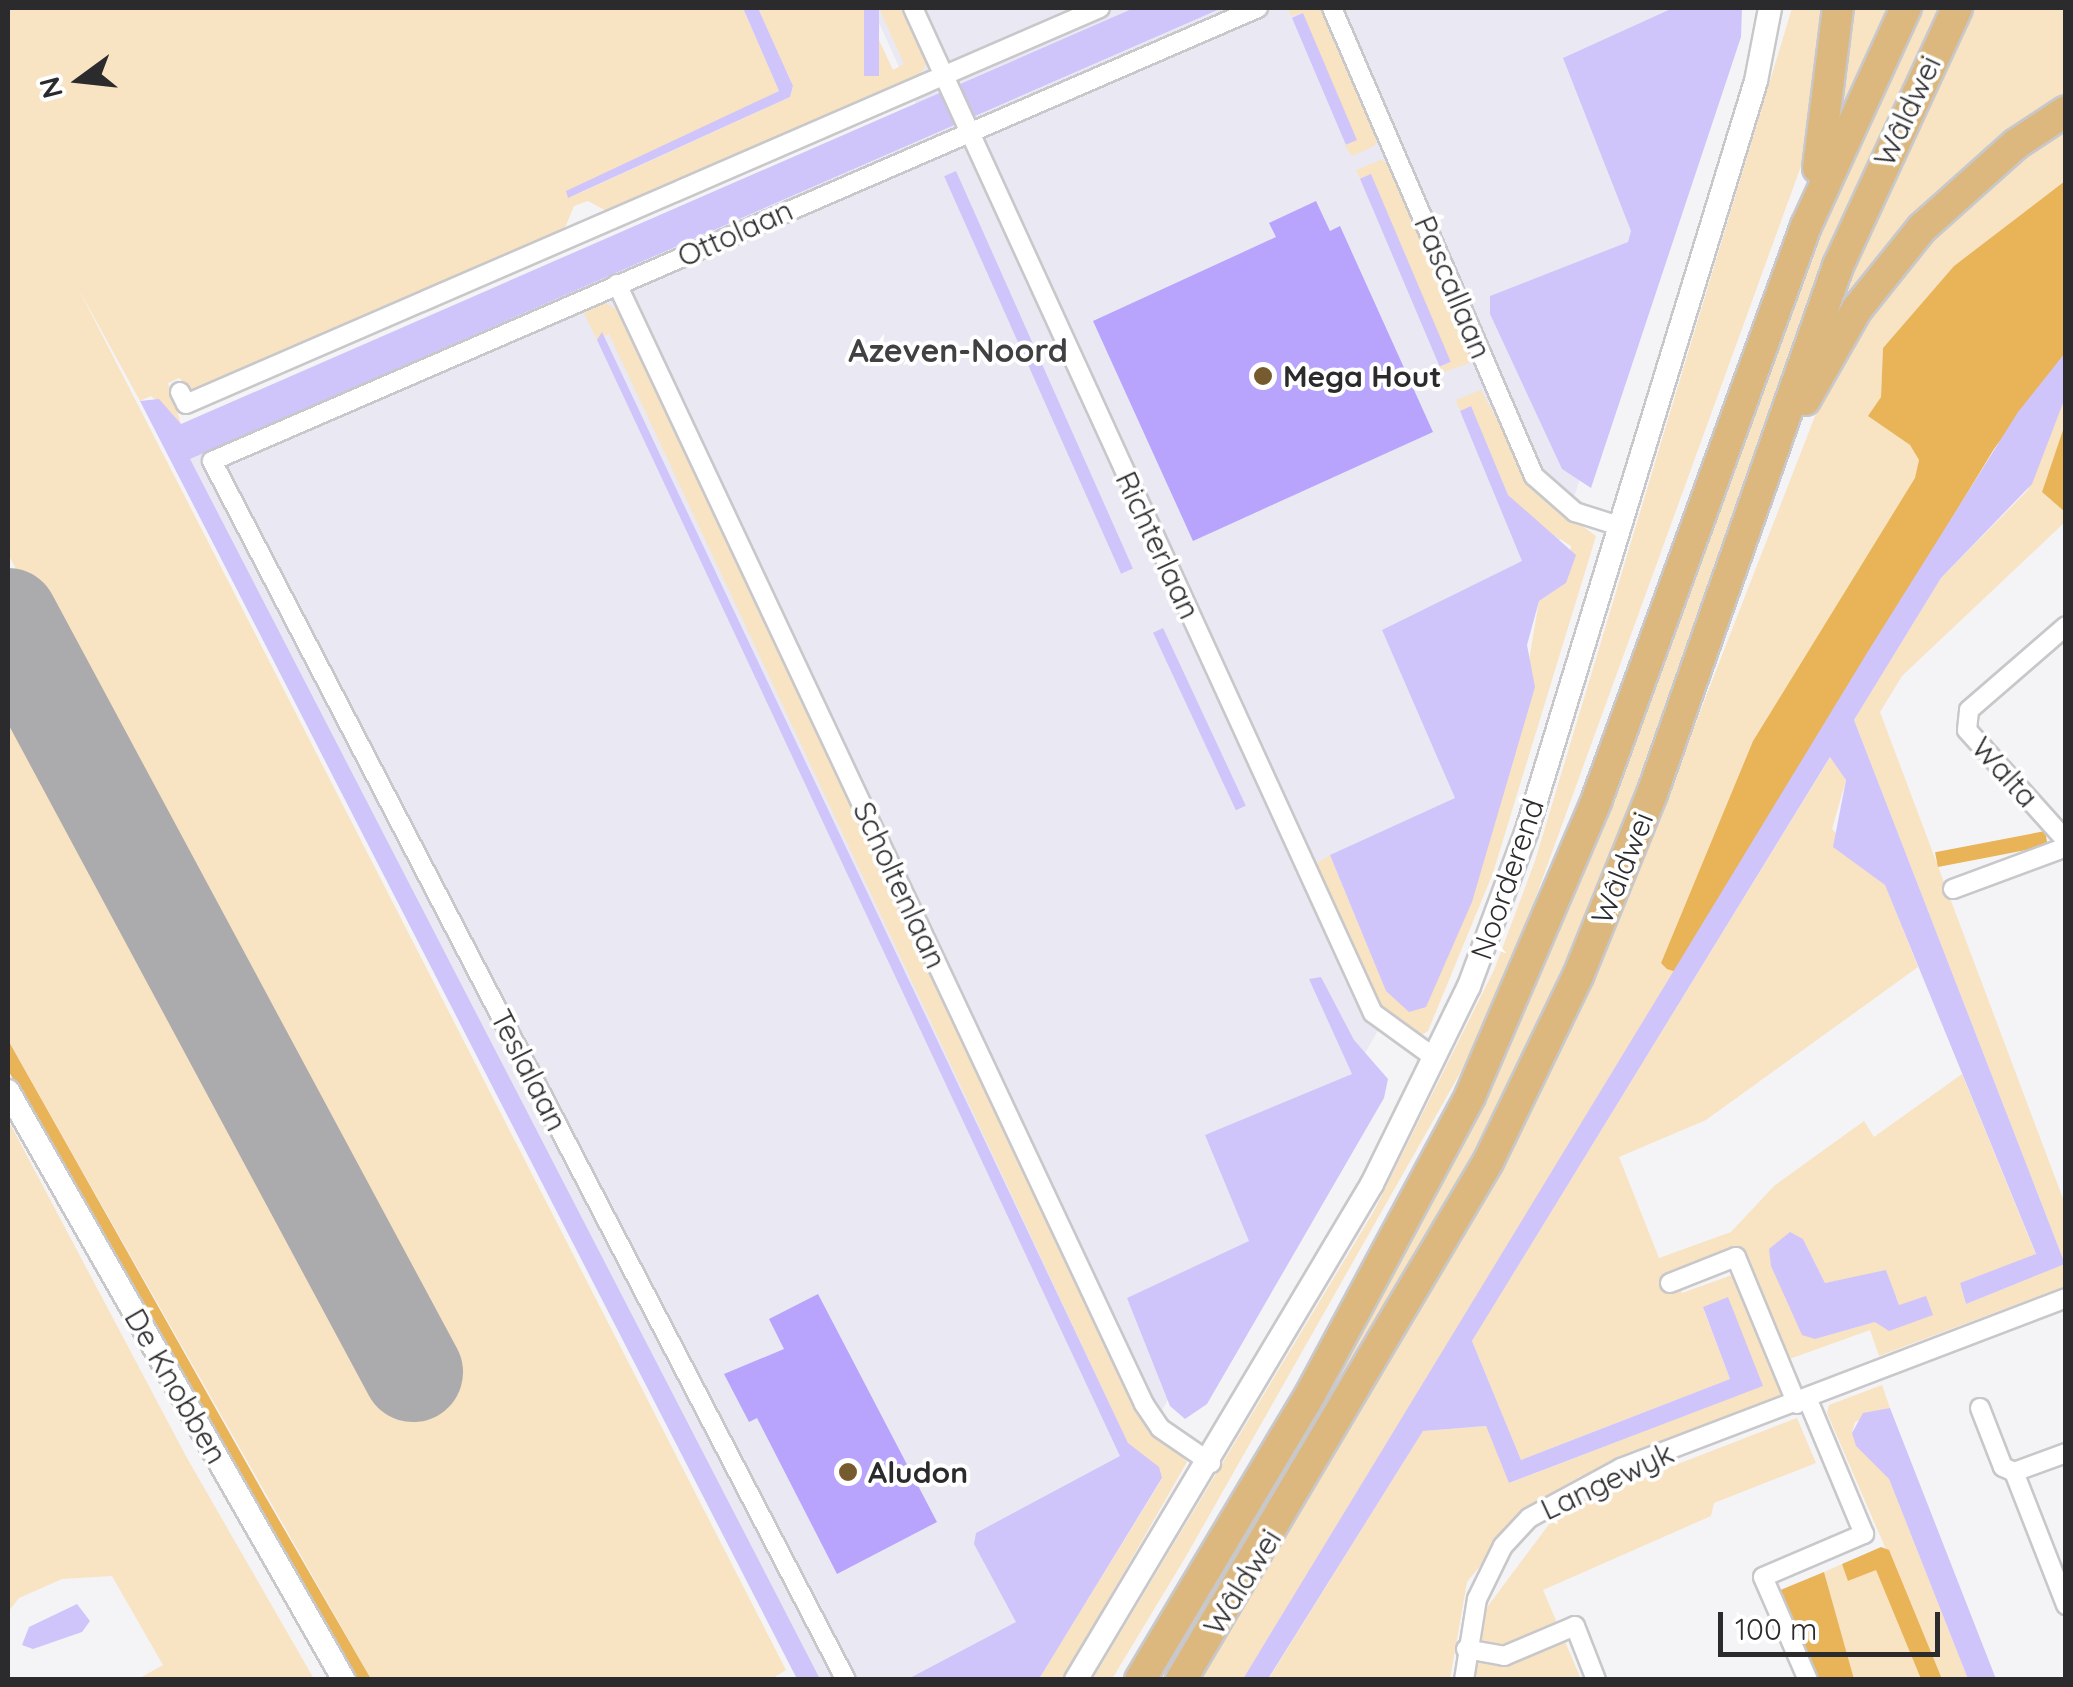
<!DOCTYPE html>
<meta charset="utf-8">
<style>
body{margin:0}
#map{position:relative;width:2073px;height:1687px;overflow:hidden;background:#f4f4f7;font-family:Quicksand,sans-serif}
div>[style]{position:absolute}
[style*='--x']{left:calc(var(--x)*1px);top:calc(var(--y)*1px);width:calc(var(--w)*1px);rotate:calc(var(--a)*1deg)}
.built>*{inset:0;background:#eae9f3}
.green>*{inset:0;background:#f8e3c2}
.forest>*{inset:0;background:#e9b458;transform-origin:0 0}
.water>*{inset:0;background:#cfc5fb;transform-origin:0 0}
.runway>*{height:100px;margin:-50px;padding:0 50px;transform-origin:50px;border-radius:50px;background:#ababae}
.building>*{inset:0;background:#b8a4fc}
.roads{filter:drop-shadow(2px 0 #c8c8cb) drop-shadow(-2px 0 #c8c8cb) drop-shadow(0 2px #c8c8cb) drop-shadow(0 -2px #c8c8cb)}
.minor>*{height:18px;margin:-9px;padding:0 9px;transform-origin:9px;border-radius:9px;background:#fff}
.tertiary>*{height:22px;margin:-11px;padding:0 11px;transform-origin:11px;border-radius:11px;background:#fff}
.trunk>*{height:30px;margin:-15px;padding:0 15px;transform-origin:15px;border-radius:15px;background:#dcb87e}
.dots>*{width:28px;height:28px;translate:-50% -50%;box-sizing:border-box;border:5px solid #fff;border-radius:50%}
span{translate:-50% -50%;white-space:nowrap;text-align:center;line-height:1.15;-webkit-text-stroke:8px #fff;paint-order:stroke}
.street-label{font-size:30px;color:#2b2a2c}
.poi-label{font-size:30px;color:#2b2a2c;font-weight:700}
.left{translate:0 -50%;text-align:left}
.neighbourhood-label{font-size:32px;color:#414043;font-weight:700}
.frame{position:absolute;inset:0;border:10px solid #2b2a2c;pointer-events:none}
.north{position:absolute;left:30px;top:30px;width:100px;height:100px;-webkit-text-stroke:8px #fff;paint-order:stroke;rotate:255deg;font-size:28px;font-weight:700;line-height:40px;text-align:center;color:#2b2a2c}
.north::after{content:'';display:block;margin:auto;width:35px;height:45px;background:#2b2a2c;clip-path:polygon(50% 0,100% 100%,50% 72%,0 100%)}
.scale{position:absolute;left:1718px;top:1612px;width:222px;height:45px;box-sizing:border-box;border:5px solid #2b2a2c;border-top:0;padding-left:12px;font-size:30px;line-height:35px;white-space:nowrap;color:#2b2a2c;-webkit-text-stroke:8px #fff;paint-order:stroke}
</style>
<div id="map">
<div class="built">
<i style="clip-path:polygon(872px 8px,1716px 8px,1713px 85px,1418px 960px,1009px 1679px,810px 1679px,174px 442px,922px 117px)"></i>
</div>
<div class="green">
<i style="clip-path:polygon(8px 8px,743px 8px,779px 91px,569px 198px,790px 97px,793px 86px,758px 8px,864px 8px,893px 70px,904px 64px,879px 8px,906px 8px,928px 61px,918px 79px,610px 213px,588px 201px,574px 206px,562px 235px,194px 392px,179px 378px,168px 383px,181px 424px,151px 396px,140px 401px,77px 286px,786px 1670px,770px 1680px,371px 1679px,8px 1040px,8px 689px,385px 1388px,440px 1358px,8px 554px)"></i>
<i style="clip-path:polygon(1288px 8px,1325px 8px,1379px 139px,1374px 146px,1352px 156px,1345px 146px,1356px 140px,1303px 13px,1291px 16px)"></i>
<i style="clip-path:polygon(1792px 8px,1826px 8px,1809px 144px,1530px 913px,1467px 1061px,1185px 1558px,1112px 1679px,1092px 1680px,1374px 1211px,1494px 970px,1535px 861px)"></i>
<i style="clip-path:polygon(1841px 8px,1888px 8px,1829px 134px)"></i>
<i style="clip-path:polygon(1919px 8px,1947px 8px,1554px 996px,1415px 1270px,1170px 1679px,1150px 1680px,1426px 1198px,1774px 334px)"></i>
<i style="clip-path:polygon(1974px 8px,2065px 8px,2065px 107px,1997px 155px,1816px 364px,1853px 265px)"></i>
<i style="clip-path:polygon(2065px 127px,2065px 181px,1954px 266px,1883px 348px,1881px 397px,1869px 416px,1910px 445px,1919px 460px,1916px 478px,1753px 741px,1661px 963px,1676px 972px,1243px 1679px,1191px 1680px,1549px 1069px,1686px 748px,1831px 375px,1911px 258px,2005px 170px)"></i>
<i style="clip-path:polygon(1381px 160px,1393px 165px,1472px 350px,1469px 363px,1442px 373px,1439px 367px,1450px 362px,1371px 174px,1360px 179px,1356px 170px)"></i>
<i style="clip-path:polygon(602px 301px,621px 312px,1138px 1409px,1187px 1462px,1063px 1679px,1039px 1679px,1162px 1479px,1128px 1443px,609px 334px,597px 340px,582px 309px)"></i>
<i style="clip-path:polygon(1481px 390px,1536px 492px,1596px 536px,1493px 873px,1428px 1031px,1415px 1039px,1382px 1013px,1312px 866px,1330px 855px,1386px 991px,1410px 1012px,1529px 661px,1539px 601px,1566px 583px,1571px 546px,1527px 518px,1508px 495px,1471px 407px,1460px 411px,1456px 400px)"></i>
<i style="clip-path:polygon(evenodd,2065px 398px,2065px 424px,2042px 492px,2065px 512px,2065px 522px,1902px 676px,1880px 712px,2065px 1204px,2065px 1286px,1879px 1356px,1870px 1330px,1784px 1361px,1739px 1251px,1675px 1275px,1682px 1293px,1735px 1274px,1783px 1396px,1579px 1477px,1528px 1507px,1467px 1582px,1450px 1679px,1268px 1680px,1423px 1431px,1486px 1426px,1510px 1483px,1762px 1386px,1703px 1308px,1730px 1379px,1521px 1460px,1472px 1341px,1831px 756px,1846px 780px,1832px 829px,1885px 884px,1918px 967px,1706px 1120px,1619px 1157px,1659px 1258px,1731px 1232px,1774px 1186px,1864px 1121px,1874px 1137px,1962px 1074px,2036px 1255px,1960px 1283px,1966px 1304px,2065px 1264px,1854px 720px,1941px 578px,2028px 490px,2065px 398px,1803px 1239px,1825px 1283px,1886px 1271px,1899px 1305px,1875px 1322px,1815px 1339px,1803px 1239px)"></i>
<i style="clip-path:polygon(8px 1120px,187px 1458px,314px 1679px,138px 1679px,163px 1665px,112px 1576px,62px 1579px,19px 1598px,8px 1612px)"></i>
<i style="clip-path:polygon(1882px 1385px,1890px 1408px,1855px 1422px,1852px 1433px,1889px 1479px,1968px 1679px,1942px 1679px,1827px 1413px,1829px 1405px)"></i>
<i style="clip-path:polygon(1797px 1418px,1816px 1463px,1714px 1503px,1711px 1516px,1543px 1590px,1581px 1679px,1475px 1680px,1485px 1610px,1550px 1523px,1595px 1496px)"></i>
<i style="clip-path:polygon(1842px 1564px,1849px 1581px,1876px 1569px,1921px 1679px,1854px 1679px,1824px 1572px)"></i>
</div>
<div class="forest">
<i style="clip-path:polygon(2065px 181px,2065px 353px,1994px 449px,1676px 972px,1667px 969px,1661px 963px,1753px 741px,1915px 478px,1919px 460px,1910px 445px,1868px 416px,1881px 397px,1883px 348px,1954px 266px)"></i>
<i style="clip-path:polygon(2065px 424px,2065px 512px,2042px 492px)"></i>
<i style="left:2045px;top:831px;width:15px;height:112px;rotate:79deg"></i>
<i style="clip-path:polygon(8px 1040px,265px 1496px,371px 1679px,350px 1679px,8px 1070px)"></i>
<i style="clip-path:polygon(1881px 1547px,1889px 1550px,1942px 1679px,1921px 1679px,1876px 1570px,1848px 1581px,1842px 1564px)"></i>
<i style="clip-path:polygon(1824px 1572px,1854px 1679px,1813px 1679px,1778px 1591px)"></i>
</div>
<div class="water">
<i style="clip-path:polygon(743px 8px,758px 8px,793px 86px,790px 97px,568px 198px,566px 191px,779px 91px)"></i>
<i style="left:864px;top:8px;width:15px;height:68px"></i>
<i style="clip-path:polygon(1134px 8px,1222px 8px,190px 459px,820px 1679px,797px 1679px,140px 401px,159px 399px,181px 424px)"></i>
<i style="clip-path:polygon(1673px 8px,1742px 8px,1741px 37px,1591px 488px,1562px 469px,1490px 314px,1490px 296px,1628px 242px,1631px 231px,1563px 58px)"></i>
<i style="left:1303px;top:13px;width:138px;height:12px;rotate:67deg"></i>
<i style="left:956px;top:171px;width:435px;height:13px;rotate:66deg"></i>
<i style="left:1371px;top:174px;width:204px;height:12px;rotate:67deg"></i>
<i style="clip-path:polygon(602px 332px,1128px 1443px,1159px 1467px,1162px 1478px,1039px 1679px,908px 1679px,1016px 1622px,974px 1544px,976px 1533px,1120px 1456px,597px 340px)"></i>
<i style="clip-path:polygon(2065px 353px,2065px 398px,2032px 484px,1941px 578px,1854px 720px,2065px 1264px,1966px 1304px,1960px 1283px,2036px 1254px,1885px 885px,1833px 847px,1846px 780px,1830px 757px,1472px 1341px,1521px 1460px,1730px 1379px,1703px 1307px,1728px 1297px,1763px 1386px,1509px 1483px,1486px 1426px,1423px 1431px,1268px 1679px,1243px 1679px,1867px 653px,2018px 412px)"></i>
<i style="clip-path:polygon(1471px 406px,1508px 495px,1576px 555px,1566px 583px,1539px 601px,1527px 645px,1535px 687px,1472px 902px,1426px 1007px,1409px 1012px,1386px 991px,1330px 855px,1455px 798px,1382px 630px,1522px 561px,1460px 411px)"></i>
<i style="left:1163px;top:628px;width:196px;height:11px;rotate:65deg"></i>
<i style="clip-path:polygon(1321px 977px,1354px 1040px,1388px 1079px,1384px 1098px,1207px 1404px,1185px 1419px,1170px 1406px,1127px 1298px,1249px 1241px,1205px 1135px,1352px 1074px,1309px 979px)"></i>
<i style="clip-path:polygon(1790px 1232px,1803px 1239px,1825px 1283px,1886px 1270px,1899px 1305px,1926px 1296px,1933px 1315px,1889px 1331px,1875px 1322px,1815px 1339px,1802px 1335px,1771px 1266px,1769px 1249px)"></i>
<i style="clip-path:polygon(1890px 1408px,1996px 1679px,1968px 1679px,1889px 1479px,1856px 1446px,1852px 1433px,1863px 1413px)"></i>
<i style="clip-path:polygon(77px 1604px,90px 1621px,82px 1632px,33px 1649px,22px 1645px,29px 1627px)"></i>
</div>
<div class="runway">
<i style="--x:8;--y:618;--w:856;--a:61.76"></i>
</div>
<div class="building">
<i style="clip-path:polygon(1316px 201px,1330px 231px,1340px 226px,1433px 432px,1193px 541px,1093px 321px,1276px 237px,1269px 223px)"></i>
<i style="clip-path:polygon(818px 1294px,937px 1522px,837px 1574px,757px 1418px,749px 1422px,724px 1374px,784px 1349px,769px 1319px)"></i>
</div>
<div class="roads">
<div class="minor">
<i style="--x:913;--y:8;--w:1105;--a:65.41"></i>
<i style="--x:1373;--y:1013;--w:77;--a:36"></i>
<i style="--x:1332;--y:8;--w:510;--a:66.65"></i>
<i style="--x:1534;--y:476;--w:55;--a:41.3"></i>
<i style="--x:1575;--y:512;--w:43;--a:17.6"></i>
<i style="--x:617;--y:284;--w:1238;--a:64.8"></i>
<i style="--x:1144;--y:1404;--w:29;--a:56"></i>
<i style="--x:1160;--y:1428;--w:62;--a:34.5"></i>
<i style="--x:180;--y:392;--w:13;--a:63"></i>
<i style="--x:186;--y:404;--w:996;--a:-23.43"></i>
<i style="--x:2062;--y:836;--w:142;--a:-131.9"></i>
<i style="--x:1967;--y:730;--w:20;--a:-84"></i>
<i style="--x:1969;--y:710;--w:128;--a:-40.9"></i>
<i style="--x:1953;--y:889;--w:118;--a:-20.3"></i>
<i style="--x:1670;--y:1283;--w:71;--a:-21.5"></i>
<i style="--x:1736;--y:1257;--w:159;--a:67.5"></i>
<i style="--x:1980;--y:1408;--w:63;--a:68.7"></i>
<i style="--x:2003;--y:1467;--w:12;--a:24"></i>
<i style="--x:2066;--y:1453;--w:55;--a:159.9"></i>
<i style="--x:2014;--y:1472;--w:143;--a:68.6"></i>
<i style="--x:1466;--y:1649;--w:39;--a:10"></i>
<i style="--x:1504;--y:1656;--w:77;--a:-22.9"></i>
<i style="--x:1575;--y:1626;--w:58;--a:68.7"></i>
<i style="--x:846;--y:1680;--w:1374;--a:-117.48"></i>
<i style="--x:212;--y:461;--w:1140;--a:-23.42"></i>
<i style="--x:1464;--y:1680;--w:82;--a:-80.9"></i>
<i style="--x:1477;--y:1599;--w:59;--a:-63.9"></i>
<i style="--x:1503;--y:1546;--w:38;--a:-47"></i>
<i style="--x:1529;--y:1518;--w:105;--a:-28.5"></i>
<i style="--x:1621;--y:1468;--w:476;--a:-20.9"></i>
<i style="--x:1808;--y:1680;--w:112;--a:-113.6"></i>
<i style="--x:1763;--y:1577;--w:110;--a:-23.1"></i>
<i style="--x:1864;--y:1534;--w:145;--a:-112.7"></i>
</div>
<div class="tertiary">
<i style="--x:8;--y:1091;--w:678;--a:60.3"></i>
<i style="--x:1076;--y:1680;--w:578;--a:-59.17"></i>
<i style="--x:1372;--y:1184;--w:220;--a:-63.9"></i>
<i style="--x:1469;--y:986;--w:166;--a:-69.6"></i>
<i style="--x:1527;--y:830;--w:783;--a:-73"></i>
<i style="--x:1756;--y:81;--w:74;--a:-79.1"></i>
</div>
<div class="trunk">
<i style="--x:1818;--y:168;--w:161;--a:-82.9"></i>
<i style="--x:1805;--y:400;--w:105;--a:-60.3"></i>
<i style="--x:1857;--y:309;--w:104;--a:-51.3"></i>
<i style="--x:1922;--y:228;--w:126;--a:-41.8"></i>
<i style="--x:2016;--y:144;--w:60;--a:-33.4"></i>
<i style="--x:1140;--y:1680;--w:334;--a:-59.2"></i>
<i style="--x:1311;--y:1393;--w:337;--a:-61.8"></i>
<i style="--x:1470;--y:1096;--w:323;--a:-66.8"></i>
<i style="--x:1597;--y:799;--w:610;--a:-69.96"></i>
<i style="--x:1806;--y:226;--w:240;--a:-65.4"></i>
<i style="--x:1181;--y:1680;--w:602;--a:-59.35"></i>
<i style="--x:1488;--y:1162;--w:207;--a:-64.2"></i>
<i style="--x:1578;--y:976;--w:196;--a:-67.9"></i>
<i style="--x:1652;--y:794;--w:560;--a:-70.59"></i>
<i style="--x:1838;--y:266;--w:284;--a:-65.2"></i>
</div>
</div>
<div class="dots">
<i style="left:1263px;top:376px;background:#765b2e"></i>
<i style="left:848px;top:1472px;background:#765b2e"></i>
</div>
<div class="street-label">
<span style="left:1907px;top:111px;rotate:-65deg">Wâldwei</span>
<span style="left:735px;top:233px;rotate:-24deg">Ottolaan</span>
<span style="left:1453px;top:287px;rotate:67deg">Pascallaan</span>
<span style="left:1158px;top:545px;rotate:65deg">Richterlaan</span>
<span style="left:2005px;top:772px;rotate:48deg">Walta</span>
<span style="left:1622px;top:868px;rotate:-68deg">Wâldwei</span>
<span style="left:1507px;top:879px;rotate:-71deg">Noorderend</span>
<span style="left:900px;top:885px;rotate:65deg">Scholtenlaan</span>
<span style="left:529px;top:1070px;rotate:63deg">Teslalaan</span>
<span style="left:176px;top:1386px;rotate:60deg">De Knobben</span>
<span style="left:1607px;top:1481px;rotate:-25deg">Langewyk</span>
<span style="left:1242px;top:1582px;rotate:-58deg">Wâldwei</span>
</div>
<div class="poi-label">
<span class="left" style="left:1283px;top:376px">Mega Hout</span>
<span class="left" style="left:868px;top:1472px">Aludon</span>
</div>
<div class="neighbourhood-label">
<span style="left:958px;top:350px">Azeven-Noord</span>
</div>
<div class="frame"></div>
<div class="north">N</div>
<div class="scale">100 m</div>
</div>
